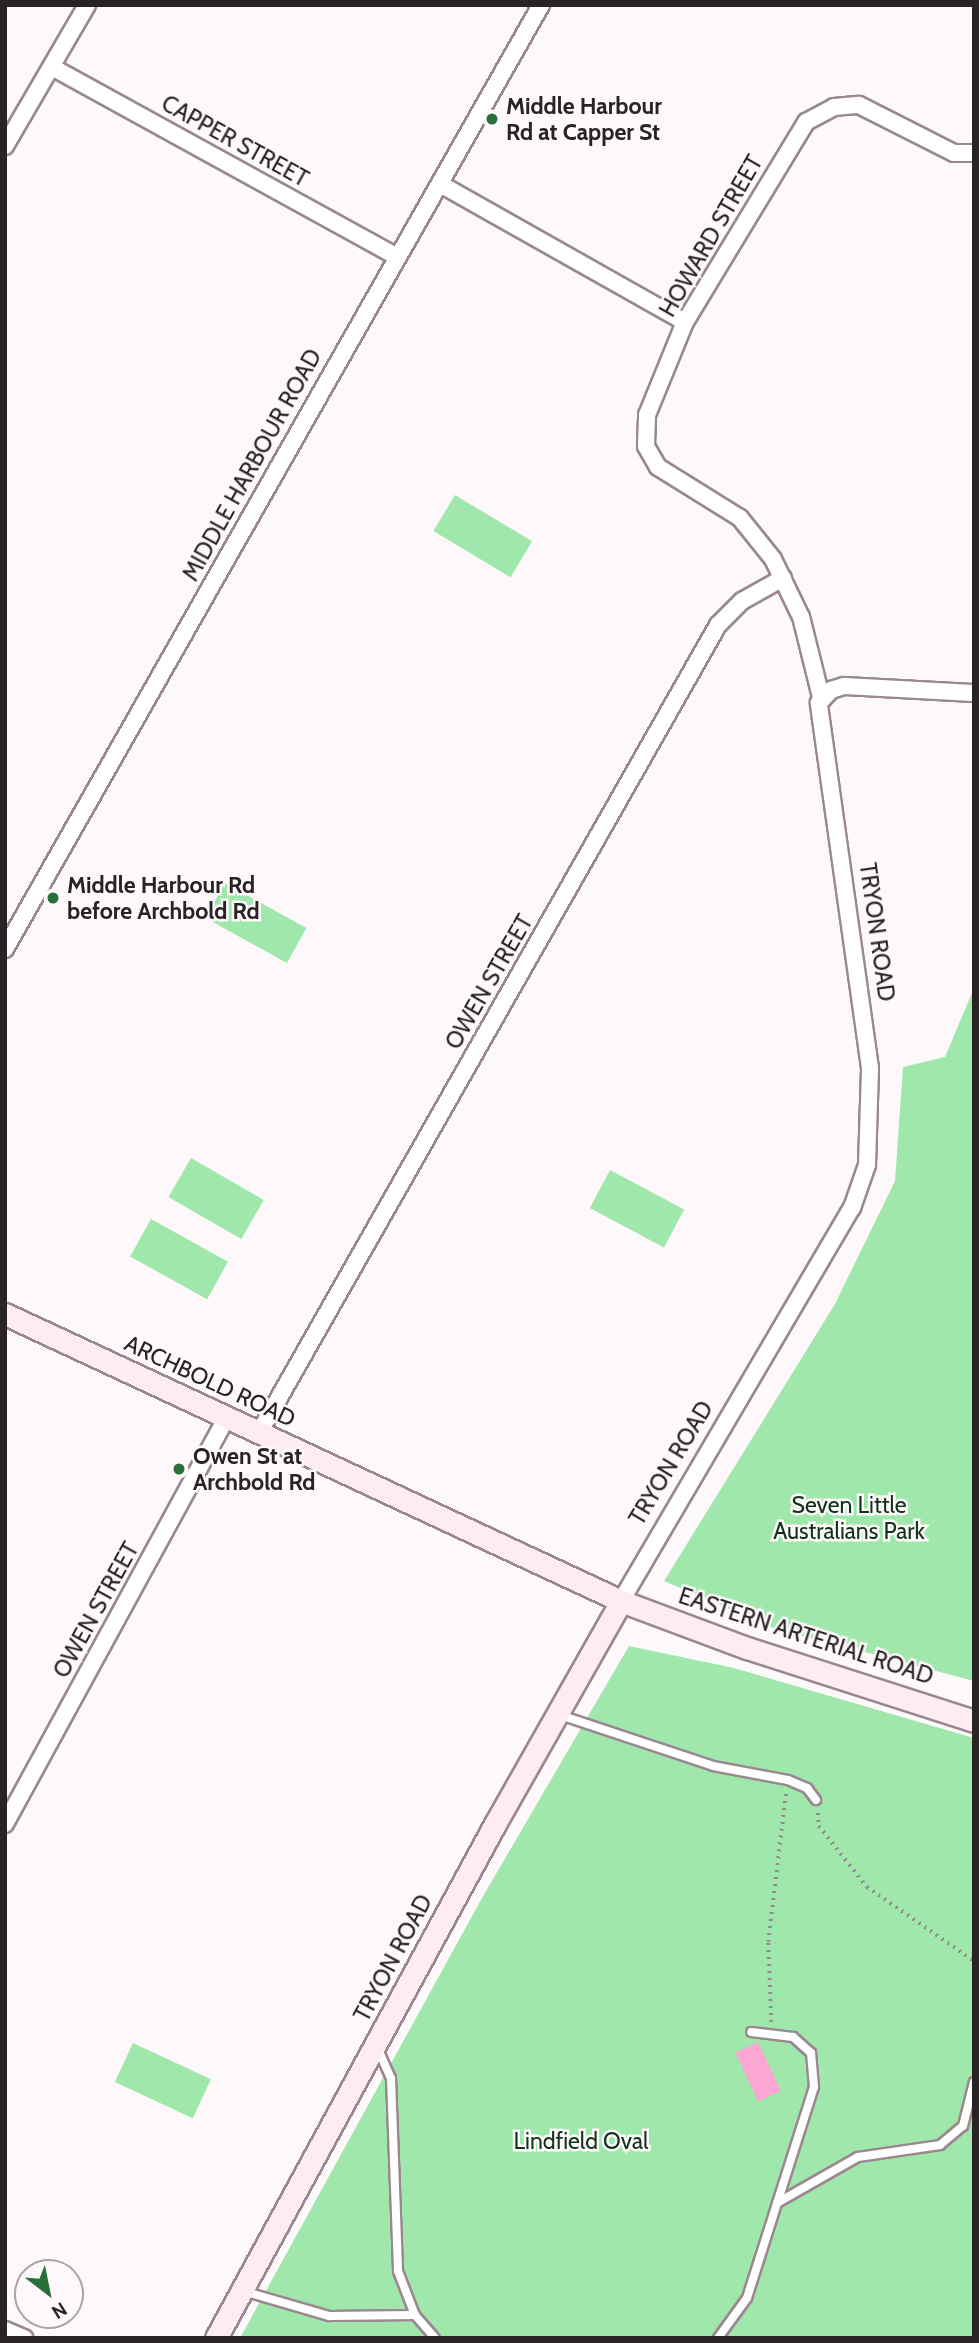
<!DOCTYPE html>
<style>
body{margin:0}
#map{position:relative;width:979px;height:2343px;overflow:hidden;background:#fdf9fb;font-family:Cabin,sans-serif}
div>[style]{position:absolute}
[style*='--x']{left:calc(var(--x)*1px);top:calc(var(--y)*1px);width:calc(var(--w)*1px);rotate:calc(var(--a)*1deg)}
.green>*{inset:0;background:#a0e7ac;transform-origin:0 0}
.building>*{inset:0;background:#fca6d3;transform-origin:0 0}
.path>*{height:3.5px;margin-top:-1.75px;transform-origin:0;background:repeating-linear-gradient(90deg,#918b8e 0 2px,transparent 0 7px)}
.roads{filter:drop-shadow(2px 0 #9a8790) drop-shadow(-2px 0 #9a8790) drop-shadow(0 2px #9a8790) drop-shadow(0 -2px #9a8790)}
.lane>*{height:8px;margin:-4px;padding:0 4px;transform-origin:4px;border-radius:4px;background:#fff}
.street>*{height:16px;margin:-8px;padding:0 8px;transform-origin:8px;border-radius:8px;background:#fff}
.secondary>*{height:21px;margin:-10.5px;padding:0 10.5px;transform-origin:10.5px;border-radius:10.5px;background:#fdecf4}
.dots>*{width:19px;height:19px;translate:-50% -50%;box-sizing:border-box;border:4px solid #fdf9fb;border-radius:50%}
span{translate:-50% -50%;white-space:nowrap;text-align:center;line-height:1.15;-webkit-text-stroke:5px #fdf9fb;paint-order:stroke}
.poi-label{font-size:23px;color:#2a2326;font-weight:700}
.left{translate:0 -50%;text-align:left}
.street-label{font-size:23px;color:#2a2326}
.park-label{font-size:23px;color:#123219}
.frame{position:absolute;inset:0;border:7px solid #2a2326;pointer-events:none}
.north{position:absolute;left:14px;top:2259px;width:70px;height:70px;box-sizing:border-box;background:#fdf9fb;border:2px solid #a9a3a6;border-radius:50%;rotate:148deg;font-size:19px;font-weight:700;line-height:28px;text-align:center;color:#2a2326}
.north::after{content:'';display:block;margin:auto;width:24px;height:32px;background:#296f3b;clip-path:polygon(50% 0,100% 100%,50% 72%,0 100%)}
</style>
<div id="map">
<div class="green">
<i style="left:455px;top:495px;width:90px;height:42px;rotate:31deg"></i>
<i style="left:225px;top:883px;width:93px;height:40px;rotate:29deg"></i>
<i style="clip-path:polygon(974px 988px,974px 1681px,773px 1628px,664px 1581px,835px 1304px,895px 1181px,903px 1067px,945px 1057px)"></i>
<i style="left:191px;top:1158px;width:84px;height:45px;rotate:30deg"></i>
<i style="left:610px;top:1170px;width:84px;height:43px;rotate:28deg"></i>
<i style="left:151px;top:1219px;width:88px;height:43px;rotate:29deg"></i>
<i style="clip-path:polygon(629px 1646px,734px 1668px,974px 1738px,974px 2338px,240px 2338px,482px 1898px)"></i>
<i style="left:133px;top:2043px;width:86px;height:43px;rotate:25deg"></i>
</div>
<div class="building">
<i style="left:758px;top:2042px;width:54px;height:25px;rotate:65deg"></i>
</div>
<div class="path">
<i style="--x:818;--y:1813;--w:13;--a:86"></i>
<i style="--x:819;--y:1826;--w:78;--a:51.8"></i>
<i style="--x:867;--y:1887;--w:130;--a:34.7"></i>
<i style="--x:771;--y:2022;--w:80;--a:-92.1"></i>
<i style="--x:768;--y:1942;--w:151;--a:-83.2"></i>
<i style="--x:370;--y:2338;--w:1;--a:0"></i>
</div>
<div class="roads">
<div class="lane">
<i style="--x:560;--y:1715;--w:161;--a:18.4"></i>
<i style="--x:713;--y:1766;--w:76;--a:10.6"></i>
<i style="--x:788;--y:1780;--w:21;--a:23"></i>
<i style="--x:807;--y:1788;--w:15;--a:53"></i>
<i style="--x:377;--y:2047;--w:34;--a:66"></i>
<i style="--x:391;--y:2078;--w:193;--a:87.9"></i>
<i style="--x:398;--y:2271;--w:47;--a:68.9"></i>
<i style="--x:415;--y:2315;--w:30;--a:49"></i>
<i style="--x:777;--y:2203;--w:93;--a:-29.6"></i>
<i style="--x:858;--y:2157;--w:83;--a:-8.3"></i>
<i style="--x:940;--y:2145;--w:30;--a:-40"></i>
<i style="--x:963;--y:2126;--w:45;--a:-76"></i>
<i style="--x:243;--y:2291;--w:90;--a:16.2"></i>
<i style="--x:329;--y:2316;--w:86;--a:-0.7"></i>
<i style="--x:718;--y:2338;--w:49;--a:-54.1"></i>
<i style="--x:747;--y:2298;--w:221;--a:-72.4"></i>
<i style="--x:814;--y:2087;--w:34;--a:-95"></i>
<i style="--x:811;--y:2053;--w:24;--a:-138"></i>
<i style="--x:793;--y:2037;--w:42;--a:-173.2"></i>
</div>
<div class="street">
<i style="--x:52;--y:67;--w:393;--a:28.8"></i>
<i style="--x:5;--y:146;--w:163;--a:-59.8"></i>
<i style="--x:440;--y:184;--w:281;--a:29.4"></i>
<i style="--x:821;--y:697;--w:82;--a:-104"></i>
<i style="--x:801;--y:617;--w:64;--a:-115.8"></i>
<i style="--x:773;--y:559;--w:53;--a:-128.8"></i>
<i style="--x:740;--y:518;--w:97;--a:-148.1"></i>
<i style="--x:658;--y:467;--w:24;--a:-120"></i>
<i style="--x:646;--y:446;--w:31;--a:-88"></i>
<i style="--x:647;--y:415;--w:100;--a:-67.8"></i>
<i style="--x:685;--y:322;--w:234;--a:-58.8"></i>
<i style="--x:806;--y:122;--w:32;--a:-28"></i>
<i style="--x:834;--y:107;--w:25;--a:-5"></i>
<i style="--x:859;--y:105;--w:106;--a:26.8"></i>
<i style="--x:954;--y:153;--w:20;--a:0"></i>
<i style="--x:5;--y:949;--w:1086;--a:-60.41"></i>
<i style="--x:259;--y:1433;--w:929;--a:-60.4"></i>
<i style="--x:718;--y:625;--w:34;--a:-45"></i>
<i style="--x:742;--y:601;--w:47;--a:-29.3"></i>
<i style="--x:621;--y:1601;--w:456;--a:-59.6"></i>
<i style="--x:852;--y:1208;--w:46;--a:-70.8"></i>
<i style="--x:867;--y:1165;--w:97;--a:-88.2"></i>
<i style="--x:870;--y:1068;--w:369;--a:-98"></i>
<i style="--x:819;--y:703;--w:18;--a:-47"></i>
<i style="--x:831;--y:690;--w:14;--a:-17"></i>
<i style="--x:844;--y:686;--w:130;--a:3.1"></i>
<i style="--x:5;--y:1824;--w:464;--a:-61.4"></i>
<i style="--x:5;--y:2330;--w:21;--a:23"></i>
</div>
<div class="secondary">
<i style="--x:5;--y:1314;--w:680;--a:24.98"></i>
<i style="--x:621;--y:1601;--w:134;--a:20.5"></i>
<i style="--x:747;--y:1648;--w:238;--a:17.8"></i>
<i style="--x:216;--y:2338;--w:585;--a:-61.51"></i>
<i style="--x:495;--y:1824;--w:256;--a:-60.5"></i>
</div>
</div>
<div class="dots">
<i style="left:492px;top:119px;background:#296f3b"></i>
<i style="left:53px;top:898px;background:#296f3b"></i>
<i style="left:179px;top:1469px;background:#296f3b"></i>
</div>
<div class="poi-label">
<span class="left" style="left:506px;top:119px">Middle Harbour<br>Rd at Capper St</span>
<span class="left" style="left:67px;top:898px">Middle Harbour Rd<br>before Archbold Rd</span>
<span class="left" style="left:193px;top:1469px">Owen St at<br>Archbold Rd</span>
</div>
<div class="street-label">
<span style="left:235px;top:141px;rotate:29deg">CAPPER STREET</span>
<span style="left:711px;top:236px;rotate:-60deg">HOWARD STREET</span>
<span style="left:252px;top:465px;rotate:-61deg">MIDDLE HARBOUR ROAD</span>
<span style="left:877px;top:932px;rotate:82deg">TRYON ROAD</span>
<span style="left:489px;top:982px;rotate:-60deg">OWEN STREET</span>
<span style="left:210px;top:1381px;rotate:25deg">ARCHBOLD ROAD</span>
<span style="left:671px;top:1463px;rotate:-59deg">TRYON ROAD</span>
<span style="left:96px;top:1610px;rotate:-61deg">OWEN STREET</span>
<span style="left:806px;top:1636px;rotate:18deg">EASTERN ARTERIAL ROAD</span>
<span style="left:393px;top:1958px;rotate:-62deg">TRYON ROAD</span>
</div>
<div class="park-label">
<span style="left:849px;top:1518px">Seven Little<br>Australians Park</span>
<span style="left:581px;top:2141px">Lindfield Oval</span>
</div>
<div class="frame"></div>
<div class="north">N</div>
</div>
